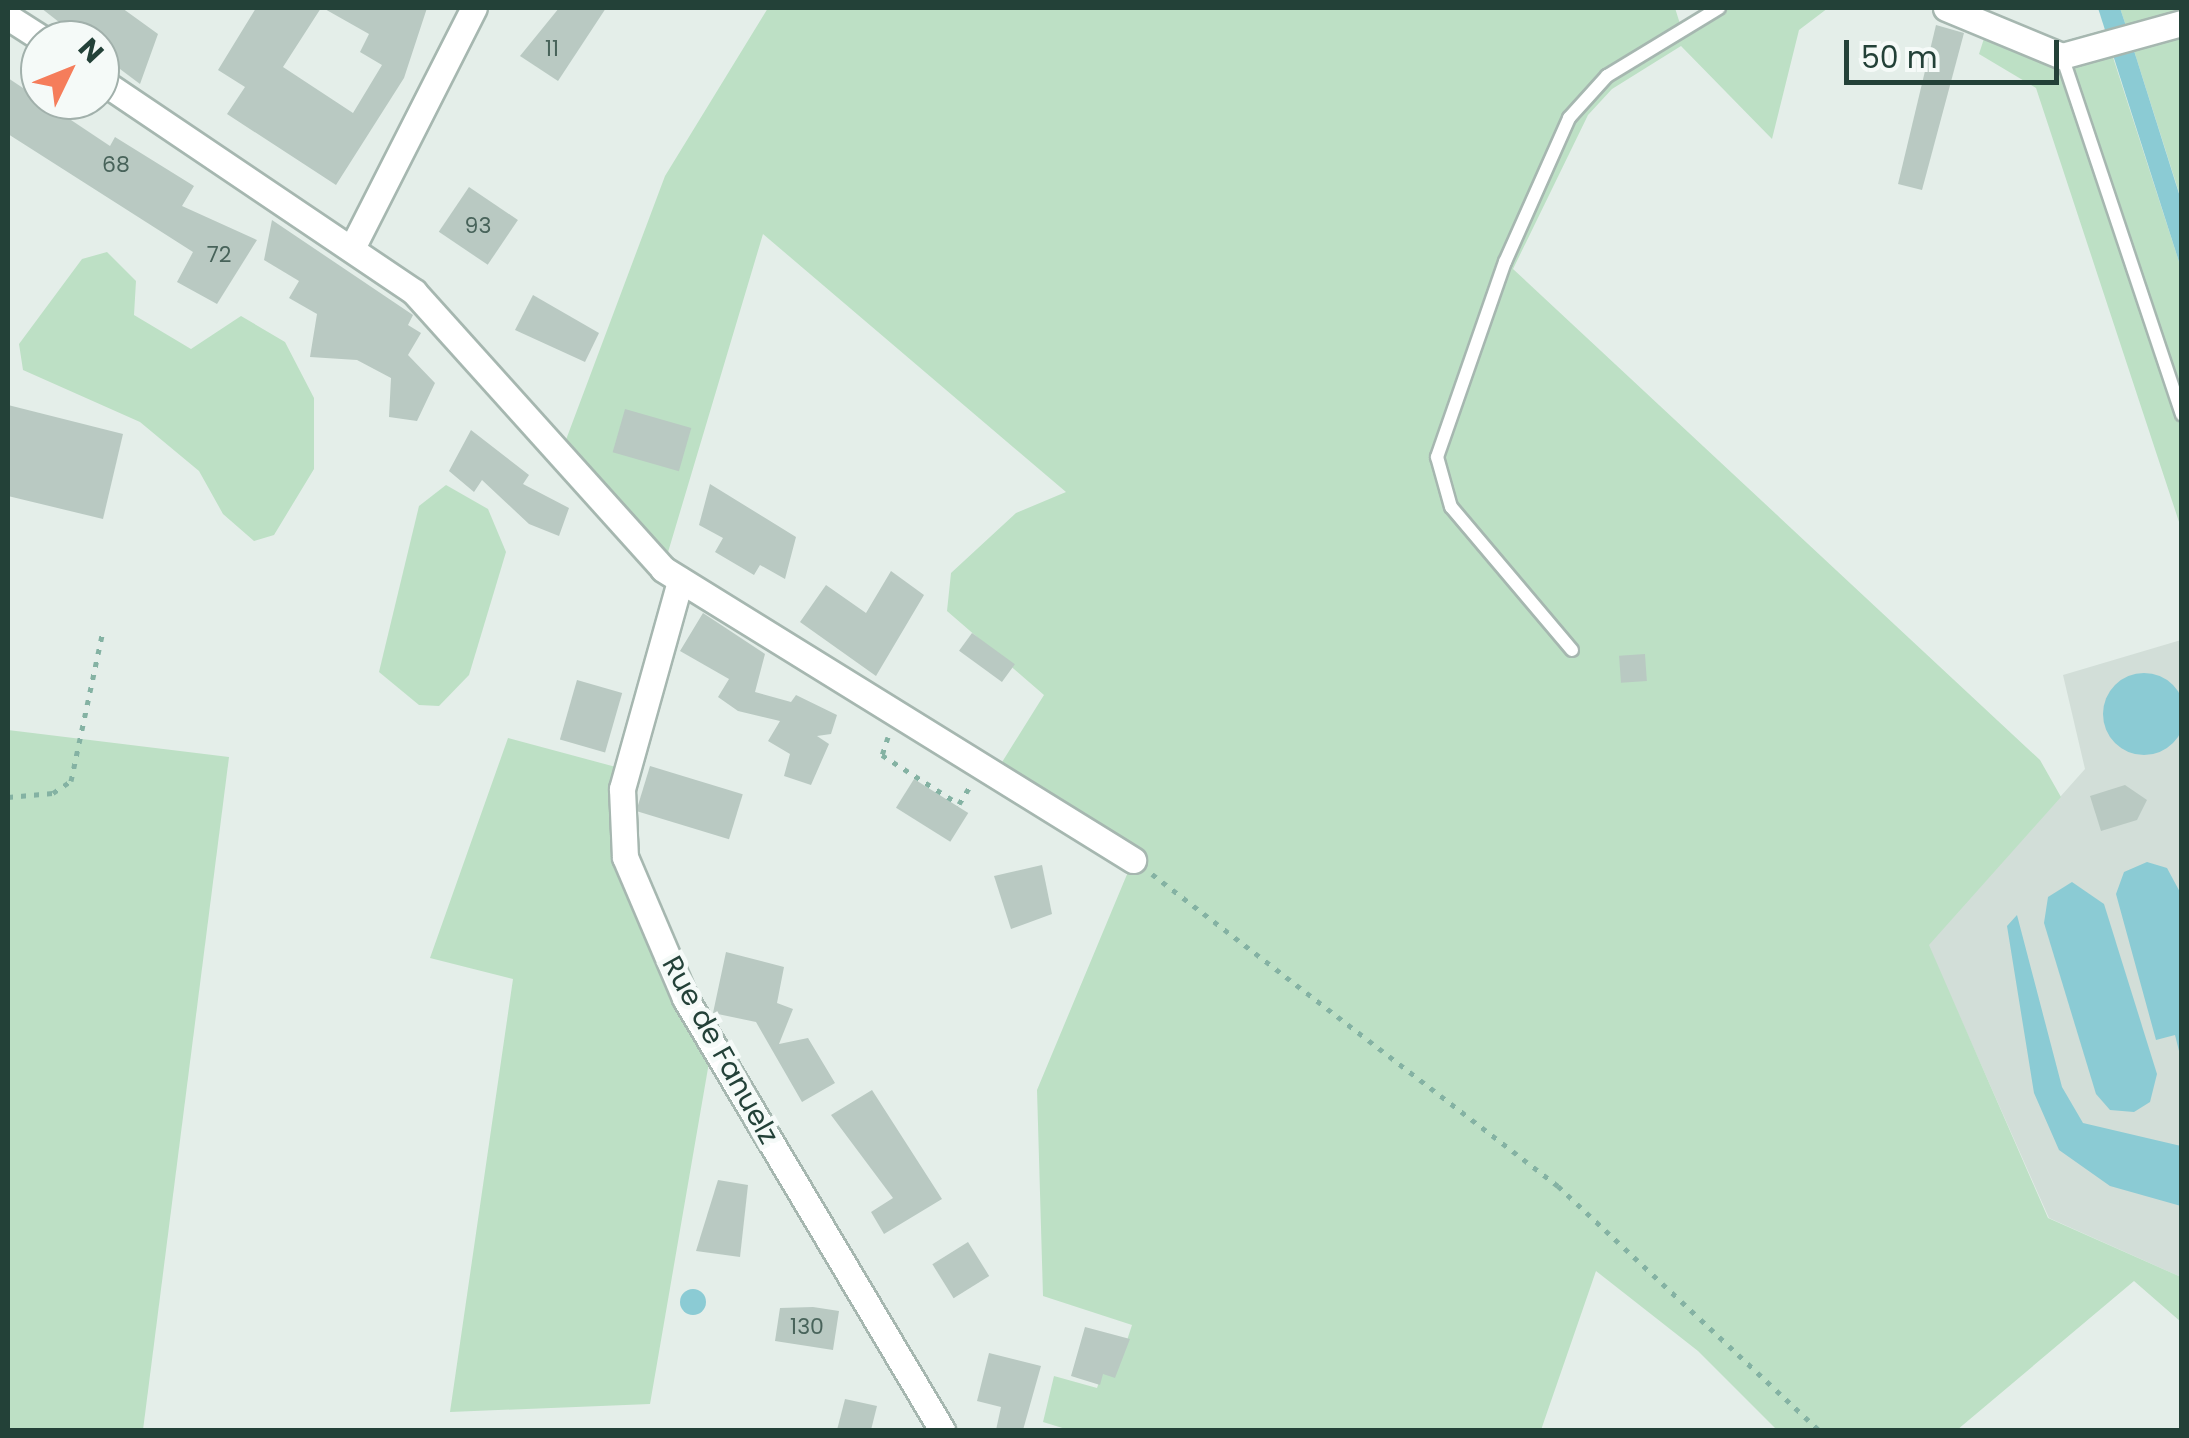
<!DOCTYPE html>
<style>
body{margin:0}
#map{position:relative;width:2189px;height:1438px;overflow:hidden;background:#e4eee9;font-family:Poppins,sans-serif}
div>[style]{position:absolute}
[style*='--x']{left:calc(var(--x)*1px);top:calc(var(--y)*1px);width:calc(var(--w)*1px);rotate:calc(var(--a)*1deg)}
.built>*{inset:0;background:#d2ded8}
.green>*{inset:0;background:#bde0c5}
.water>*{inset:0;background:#8bcbd4}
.round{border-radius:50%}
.building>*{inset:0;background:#b9c9c2;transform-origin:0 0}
.path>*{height:5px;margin-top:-2.5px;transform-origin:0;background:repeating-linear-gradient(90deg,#84b2a3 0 5px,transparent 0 13px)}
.roads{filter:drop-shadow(2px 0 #a6b7b0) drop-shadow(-2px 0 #a6b7b0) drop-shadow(0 2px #a6b7b0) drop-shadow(0 -2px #a6b7b0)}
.lane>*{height:12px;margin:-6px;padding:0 6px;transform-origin:6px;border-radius:6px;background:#fff}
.street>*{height:25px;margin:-12.5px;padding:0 12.5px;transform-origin:12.5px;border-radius:12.5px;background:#fff}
span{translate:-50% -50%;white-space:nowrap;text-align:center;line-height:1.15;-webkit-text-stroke:9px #f5faf8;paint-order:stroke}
.number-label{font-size:22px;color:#48635a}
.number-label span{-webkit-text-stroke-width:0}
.street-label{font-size:28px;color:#234138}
.frame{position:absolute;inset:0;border:10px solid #234138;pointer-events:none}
.north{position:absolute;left:20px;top:20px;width:100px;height:100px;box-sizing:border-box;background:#f5faf8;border:2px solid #a1b0ab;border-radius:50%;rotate:47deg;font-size:28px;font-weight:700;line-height:40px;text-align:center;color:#234138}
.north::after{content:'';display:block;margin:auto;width:35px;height:45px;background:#f57d5b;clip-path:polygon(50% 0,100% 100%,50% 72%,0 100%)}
.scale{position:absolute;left:1844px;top:40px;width:215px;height:45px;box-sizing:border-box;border:5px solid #234138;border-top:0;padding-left:12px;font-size:30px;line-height:35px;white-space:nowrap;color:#234138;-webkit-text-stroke:8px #f5faf8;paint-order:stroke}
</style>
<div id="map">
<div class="built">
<i style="clip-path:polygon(2181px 640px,2181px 1277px,2049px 1218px,1928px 945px,2085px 769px,2063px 675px)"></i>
</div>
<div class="green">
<i style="clip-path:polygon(768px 8px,1675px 8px,1681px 27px,1719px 8px,1828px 8px,1799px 30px,1772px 139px,1681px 46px,1612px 89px,1588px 115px,1513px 269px,2040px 760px,2061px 797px,1929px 945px,2048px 1218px,2181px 1277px,2181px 1322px,2134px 1281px,1957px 1430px,1777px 1430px,1698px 1351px,1596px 1271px,1541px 1430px,1069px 1430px,1043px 1422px,1054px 1376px,1097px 1388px,1105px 1365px,1118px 1368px,1132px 1325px,1043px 1296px,1037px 1090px,1133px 860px,994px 775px,1044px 695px,947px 611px,951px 573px,1016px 513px,1066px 492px,763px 234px,663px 569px,558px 461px,665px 176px)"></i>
<i style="clip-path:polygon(2120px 8px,2181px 8px,2181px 199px,2131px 41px)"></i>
<i style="clip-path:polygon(1988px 26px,2040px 49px,2110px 48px,2181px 268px,2181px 528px,2036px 88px,1979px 54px)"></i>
<i style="clip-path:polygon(107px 252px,136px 281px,134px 315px,191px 349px,241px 316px,285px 342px,314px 398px,314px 469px,274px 535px,254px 541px,223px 514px,199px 471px,140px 422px,23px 370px,19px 344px,82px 259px)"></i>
<i style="clip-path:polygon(446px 485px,488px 509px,506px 552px,469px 675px,439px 706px,419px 705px,379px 672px,419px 506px)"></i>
<i style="clip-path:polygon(8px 730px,229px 757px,143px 1430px,8px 1430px)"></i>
<i style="clip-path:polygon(508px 738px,627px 770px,620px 820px,712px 1045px,650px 1404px,450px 1412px,513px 979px,430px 958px)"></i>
</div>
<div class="water">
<i style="clip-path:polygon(2098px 8px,2120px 8px,2131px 41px,2181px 200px,2181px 268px)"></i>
<i class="round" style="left:2103px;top:673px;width:82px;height:82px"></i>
<i style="clip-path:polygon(2147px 862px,2167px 868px,2181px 894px,2181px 1059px,2175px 1035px,2156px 1040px,2116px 894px,2124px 872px)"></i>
<i style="clip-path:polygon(2072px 882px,2104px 904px,2157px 1074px,2150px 1102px,2134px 1112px,2110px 1110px,2096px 1094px,2044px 923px,2048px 897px)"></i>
<i style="clip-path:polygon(2017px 915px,2062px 1087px,2083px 1123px,2181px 1146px,2181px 1206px,2110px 1186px,2059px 1150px,2034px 1093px,2007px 926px)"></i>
<i class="round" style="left:680px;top:1289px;width:26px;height:26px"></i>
</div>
<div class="building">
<i style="clip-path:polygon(41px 8px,122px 8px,158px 34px,140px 84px,100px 54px,100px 40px,82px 40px)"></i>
<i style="clip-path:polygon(256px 8px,321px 8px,283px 67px,353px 113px,382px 65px,360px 52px,369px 34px,323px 8px,427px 8px,404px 78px,336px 185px,227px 114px,245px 87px,218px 70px)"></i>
<i style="clip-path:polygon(559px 8px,606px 8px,558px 81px,520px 56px)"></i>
<i style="clip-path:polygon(1936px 25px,1964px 33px,1922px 190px,1898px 184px)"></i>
<i style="clip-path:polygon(8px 78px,110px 146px,115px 137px,194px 186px,182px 206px,257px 240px,217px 304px,177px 282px,193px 252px,8px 134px)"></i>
<i style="left:469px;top:187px;width:59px;height:54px;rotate:34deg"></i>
<i style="clip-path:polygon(272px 220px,413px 315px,408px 325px,421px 333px,408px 355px,435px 383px,417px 421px,389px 417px,391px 378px,357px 360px,310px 357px,317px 314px,289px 298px,299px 281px,264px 260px)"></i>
<i style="clip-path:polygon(533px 295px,599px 333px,585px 362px,515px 330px)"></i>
<i style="clip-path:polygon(8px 405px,123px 434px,103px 519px,8px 496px)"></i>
<i style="left:625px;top:409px;width:69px;height:45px;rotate:16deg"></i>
<i style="clip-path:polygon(471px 430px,529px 475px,523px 484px,569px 508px,559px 536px,529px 524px,482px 480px,474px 492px,449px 471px)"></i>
<i style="clip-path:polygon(710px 484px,796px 537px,785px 579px,760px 565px,754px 575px,715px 552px,723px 538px,699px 525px)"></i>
<i style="clip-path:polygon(891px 571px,924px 595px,876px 676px,800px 622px,826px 585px,866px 613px)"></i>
<i style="clip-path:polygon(703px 613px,765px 654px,755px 692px,791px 702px,796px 695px,837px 715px,831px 734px,817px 736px,829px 744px,811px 785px,784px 776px,790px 754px,768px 741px,780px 721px,738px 711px,718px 697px,729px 679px,680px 651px)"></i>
<i style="left:972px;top:633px;width:53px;height:22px;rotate:36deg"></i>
<i style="left:1645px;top:654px;width:27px;height:26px;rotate:86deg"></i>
<i style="left:577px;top:680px;width:47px;height:62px;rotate:16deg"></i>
<i style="left:650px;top:766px;width:97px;height:47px;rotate:17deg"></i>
<i style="left:914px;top:779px;width:64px;height:34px;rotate:32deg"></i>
<i style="clip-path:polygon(2125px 785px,2147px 800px,2137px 820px,2101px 831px,2090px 796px)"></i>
<i style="clip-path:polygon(1042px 865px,1052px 914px,1011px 929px,994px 876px)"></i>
<i style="clip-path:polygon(726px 952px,784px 967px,777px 1003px,793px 1009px,779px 1044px,808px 1038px,835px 1083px,802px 1102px,756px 1022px,713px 1013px)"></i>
<i style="clip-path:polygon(872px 1090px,942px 1199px,884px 1234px,871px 1212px,893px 1198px,831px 1115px)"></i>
<i style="clip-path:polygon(718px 1180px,748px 1185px,740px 1257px,696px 1251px)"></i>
<i style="left:968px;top:1242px;width:40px;height:42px;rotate:58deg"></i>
<i style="clip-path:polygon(813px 1307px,839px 1311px,833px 1350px,775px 1341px,780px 1308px)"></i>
<i style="clip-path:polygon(1085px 1327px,1130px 1339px,1115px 1378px,1103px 1374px,1100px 1385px,1071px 1376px)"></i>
<i style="clip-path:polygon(989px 1353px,1041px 1366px,1023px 1430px,996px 1430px,1001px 1407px,977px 1401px)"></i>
<i style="clip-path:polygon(845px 1399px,877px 1406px,871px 1430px,837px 1430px)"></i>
</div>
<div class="path">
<i style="--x:888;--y:737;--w:19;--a:108"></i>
<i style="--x:882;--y:755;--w:91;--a:32.5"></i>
<i style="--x:959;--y:804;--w:19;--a:-58"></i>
<i style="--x:8;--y:797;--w:45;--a:-5.1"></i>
<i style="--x:53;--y:793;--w:22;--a:-34"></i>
<i style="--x:71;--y:781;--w:154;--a:-78"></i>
<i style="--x:1152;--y:874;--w:512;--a:37.54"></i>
<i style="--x:1558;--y:1186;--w:357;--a:43.1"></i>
</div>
<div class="roads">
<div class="lane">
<i style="--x:2062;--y:56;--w:378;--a:71.5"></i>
<i style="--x:1572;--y:650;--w:187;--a:-130.2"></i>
<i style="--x:1451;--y:507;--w:52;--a:-105.6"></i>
<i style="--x:1437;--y:457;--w:207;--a:-70.8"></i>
<i style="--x:1505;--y:262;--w:158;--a:-66"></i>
<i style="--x:1569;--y:118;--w:57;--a:-47.9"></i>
<i style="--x:1607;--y:76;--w:131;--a:-31.3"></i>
</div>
<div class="street">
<i style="--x:1946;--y:8;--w:126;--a:22.5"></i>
<i style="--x:2062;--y:56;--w:124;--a:-15.4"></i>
<i style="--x:8;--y:17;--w:43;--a:32.6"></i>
<i style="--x:100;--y:80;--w:379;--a:34"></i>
<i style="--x:414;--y:292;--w:372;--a:48"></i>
<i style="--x:663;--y:569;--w:553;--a:31.76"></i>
<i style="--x:352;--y:248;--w:269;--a:-63.1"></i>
<i style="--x:680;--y:581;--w:216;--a:105.6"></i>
<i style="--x:622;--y:789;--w:68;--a:87.5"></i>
<i style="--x:625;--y:857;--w:153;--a:66.9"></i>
<i style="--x:685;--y:998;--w:503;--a:59.25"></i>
</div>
</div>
<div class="number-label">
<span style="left:552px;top:49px">11</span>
<span style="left:116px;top:165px">68</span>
<span style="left:478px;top:226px">93</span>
<span style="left:219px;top:255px">72</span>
<span style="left:807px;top:1327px">130</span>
</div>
<div class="street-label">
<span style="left:720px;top:1050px;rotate:61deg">Rue de Fanuelz</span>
</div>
<div class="frame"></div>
<div class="north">N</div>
<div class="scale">50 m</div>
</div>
